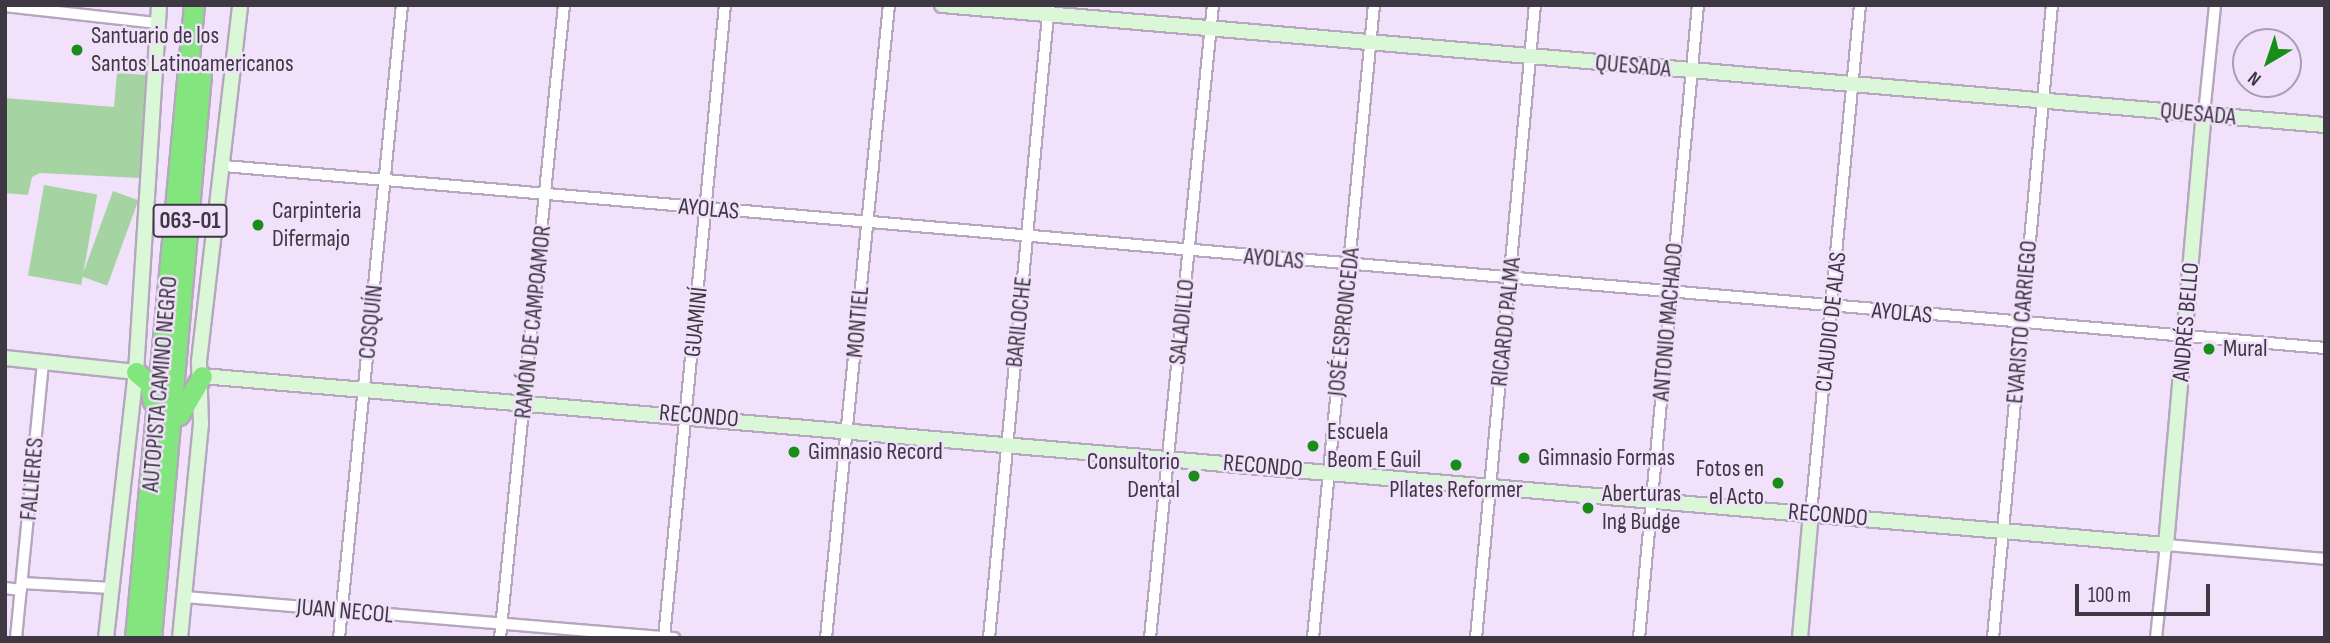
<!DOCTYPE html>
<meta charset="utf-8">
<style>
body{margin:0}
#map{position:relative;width:2330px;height:643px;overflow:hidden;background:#f1e1fb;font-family:"Sofia Sans Condensed",sans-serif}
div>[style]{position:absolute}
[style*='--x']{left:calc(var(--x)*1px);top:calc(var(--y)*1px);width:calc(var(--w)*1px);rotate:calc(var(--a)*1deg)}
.green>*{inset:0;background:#a5d3a1;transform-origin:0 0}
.roads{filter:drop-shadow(2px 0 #b6a6be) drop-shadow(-2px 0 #b6a6be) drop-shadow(0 2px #b6a6be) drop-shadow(0 -2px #b6a6be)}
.street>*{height:10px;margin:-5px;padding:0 5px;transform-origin:5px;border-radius:5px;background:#fff}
.secondary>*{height:14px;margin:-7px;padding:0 7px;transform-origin:7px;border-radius:7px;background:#daf7d8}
.highway>*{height:19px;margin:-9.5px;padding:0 9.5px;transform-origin:9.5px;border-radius:9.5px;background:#83e57d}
.dots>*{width:19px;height:19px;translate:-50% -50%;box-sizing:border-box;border:4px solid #f1e1fb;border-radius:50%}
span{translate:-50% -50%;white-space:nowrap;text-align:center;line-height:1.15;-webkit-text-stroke:5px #f1e1fb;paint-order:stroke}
.shield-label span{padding:2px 5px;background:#f1e1fb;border:2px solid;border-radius:5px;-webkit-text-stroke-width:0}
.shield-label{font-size:23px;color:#3e3842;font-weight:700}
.poi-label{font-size:24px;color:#3e3842}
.left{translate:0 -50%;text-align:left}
.right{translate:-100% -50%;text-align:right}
.street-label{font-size:24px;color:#3e3842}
.frame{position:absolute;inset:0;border:7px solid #3e3842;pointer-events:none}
.north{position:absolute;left:2232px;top:28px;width:70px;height:70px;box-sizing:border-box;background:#f1e1fb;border:2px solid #a99db1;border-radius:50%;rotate:219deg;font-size:19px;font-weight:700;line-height:28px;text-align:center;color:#3e3842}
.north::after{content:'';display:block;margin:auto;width:24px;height:32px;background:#188e19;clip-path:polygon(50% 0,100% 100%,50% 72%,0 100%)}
.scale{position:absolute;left:2075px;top:584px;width:135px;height:32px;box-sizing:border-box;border:4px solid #3e3842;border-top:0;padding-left:9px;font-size:21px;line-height:24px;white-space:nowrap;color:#3e3842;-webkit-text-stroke:5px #f1e1fb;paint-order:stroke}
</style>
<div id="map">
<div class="green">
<i style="clip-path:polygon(117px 73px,146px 75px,140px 178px,40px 173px,32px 177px,28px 195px,5px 193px,5px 98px,114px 107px)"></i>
<i style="left:44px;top:185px;width:54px;height:92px;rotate:10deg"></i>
<i style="left:113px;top:191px;width:27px;height:91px;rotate:20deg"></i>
</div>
<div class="roads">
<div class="street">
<i style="--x:5;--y:6;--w:153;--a:6.4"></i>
<i style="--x:2204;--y:114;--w:110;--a:-84.2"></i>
<i style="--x:224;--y:166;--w:2109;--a:4.95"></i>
<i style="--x:1811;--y:513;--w:510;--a:-84.49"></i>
<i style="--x:22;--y:583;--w:89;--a:3.2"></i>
<i style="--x:5;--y:588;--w:16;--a:7"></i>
<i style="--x:184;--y:597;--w:492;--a:4.8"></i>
<i style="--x:16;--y:638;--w:277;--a:-84.4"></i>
<i style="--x:339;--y:638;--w:636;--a:-84.32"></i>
<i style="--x:500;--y:638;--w:636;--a:-84.23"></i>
<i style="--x:664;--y:638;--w:636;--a:-84.5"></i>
<i style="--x:826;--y:638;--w:636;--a:-84.32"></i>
<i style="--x:989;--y:638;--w:636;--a:-84.59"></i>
<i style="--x:1150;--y:638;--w:636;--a:-84.32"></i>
<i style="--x:1313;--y:638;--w:636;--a:-84.5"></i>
<i style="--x:1476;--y:638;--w:636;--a:-84.68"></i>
<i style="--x:1639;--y:638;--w:636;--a:-84.68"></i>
<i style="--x:1993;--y:638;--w:636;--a:-84.68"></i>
<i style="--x:2156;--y:638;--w:94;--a:-83.9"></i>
<i style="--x:2166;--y:545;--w:160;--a:5"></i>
</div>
<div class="secondary">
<i style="--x:942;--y:5;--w:1388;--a:4.96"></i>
<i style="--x:5;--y:358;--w:132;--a:6.1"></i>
<i style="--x:202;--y:376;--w:1971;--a:4.92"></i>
<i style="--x:2166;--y:545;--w:433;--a:-85"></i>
<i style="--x:106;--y:638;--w:268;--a:-83.6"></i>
<i style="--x:136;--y:372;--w:368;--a:-86.4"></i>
<i style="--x:180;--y:638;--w:215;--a:-84.4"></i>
<i style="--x:201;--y:424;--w:63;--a:-91.8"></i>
<i style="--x:199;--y:361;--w:358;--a:-83.4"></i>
<i style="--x:1800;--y:638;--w:125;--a:-85"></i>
</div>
<div class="highway">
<i style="--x:136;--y:372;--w:17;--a:40"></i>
<i style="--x:149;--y:383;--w:19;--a:78"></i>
<i style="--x:179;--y:415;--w:45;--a:-59.5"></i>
<i style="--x:135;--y:638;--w:636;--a:-84.68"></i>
<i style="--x:151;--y:638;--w:566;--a:-84.93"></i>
</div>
</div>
<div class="dots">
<i style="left:77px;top:50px;background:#188e19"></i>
<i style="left:258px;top:225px;background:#188e19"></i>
<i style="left:2209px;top:349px;background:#188e19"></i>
<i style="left:1313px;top:446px;background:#188e19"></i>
<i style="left:794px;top:452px;background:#188e19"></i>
<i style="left:1524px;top:458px;background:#188e19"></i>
<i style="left:1456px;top:465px;background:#188e19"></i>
<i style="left:1194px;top:476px;background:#188e19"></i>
<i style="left:1778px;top:483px;background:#188e19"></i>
<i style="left:1588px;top:508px;background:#188e19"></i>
</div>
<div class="shield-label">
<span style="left:190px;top:221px">063-01</span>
</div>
<div class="poi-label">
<span class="left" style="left:91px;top:50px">Santuario de los<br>Santos Latinoamericanos</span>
<span class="left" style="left:272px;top:225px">Carpinteria<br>Difermajo</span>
<span class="left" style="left:2223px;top:349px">Mural</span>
<span class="left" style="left:1327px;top:446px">Escuela<br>Beom E Guil</span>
<span class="left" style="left:808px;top:452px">Gimnasio Record</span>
<span class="left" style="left:1538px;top:458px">Gimnasio Formas</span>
<span class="right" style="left:1180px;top:476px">Consultorio<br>Dental</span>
<span class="right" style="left:1764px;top:483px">Fotos en<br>el Acto</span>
<span style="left:1456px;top:490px">PIlates Reformer</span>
<span class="left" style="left:1602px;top:508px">Aberturas<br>Ing Budge</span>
</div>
<div class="street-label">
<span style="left:1633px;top:66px;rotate:5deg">QUESADA</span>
<span style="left:2198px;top:114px;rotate:5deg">QUESADA</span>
<span style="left:709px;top:209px;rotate:5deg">AYOLAS</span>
<span style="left:1274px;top:259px;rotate:5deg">AYOLAS</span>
<span style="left:1902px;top:313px;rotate:5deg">AYOLAS</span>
<span style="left:371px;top:322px;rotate:-84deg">COSQUÍN</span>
<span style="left:533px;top:322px;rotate:-84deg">RAMÓN DE CAMPOAMOR</span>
<span style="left:696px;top:322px;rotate:-84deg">GUAMINÍ</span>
<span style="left:858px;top:322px;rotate:-85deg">MONTIEL</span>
<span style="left:1019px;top:322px;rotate:-84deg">BARILOCHE</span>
<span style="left:1182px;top:322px;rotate:-84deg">SALADILLO</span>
<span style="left:1344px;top:322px;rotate:-84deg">JOSÉ ESPRONCEDA</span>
<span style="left:1506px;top:322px;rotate:-84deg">RICARDO PALMA</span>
<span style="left:1668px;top:322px;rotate:-85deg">ANTONIO MACHADO</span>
<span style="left:1831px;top:322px;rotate:-84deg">CLAUDIO DE ALAS</span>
<span style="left:2022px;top:322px;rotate:-85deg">EVARISTO CARRIEGO</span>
<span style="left:2186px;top:322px;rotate:-85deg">ANDRÉS BELLO</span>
<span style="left:160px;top:384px;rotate:-85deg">AUTOPISTA CAMINO NEGRO</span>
<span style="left:699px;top:416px;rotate:5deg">RECONDO</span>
<span style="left:1263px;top:466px;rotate:5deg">RECONDO</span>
<span style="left:32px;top:479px;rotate:-85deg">FALLIERES</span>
<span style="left:1828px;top:515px;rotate:5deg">RECONDO</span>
<span style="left:345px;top:611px;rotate:5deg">JUAN NECOL</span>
</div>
<div class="frame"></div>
<div class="north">N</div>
<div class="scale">100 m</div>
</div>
